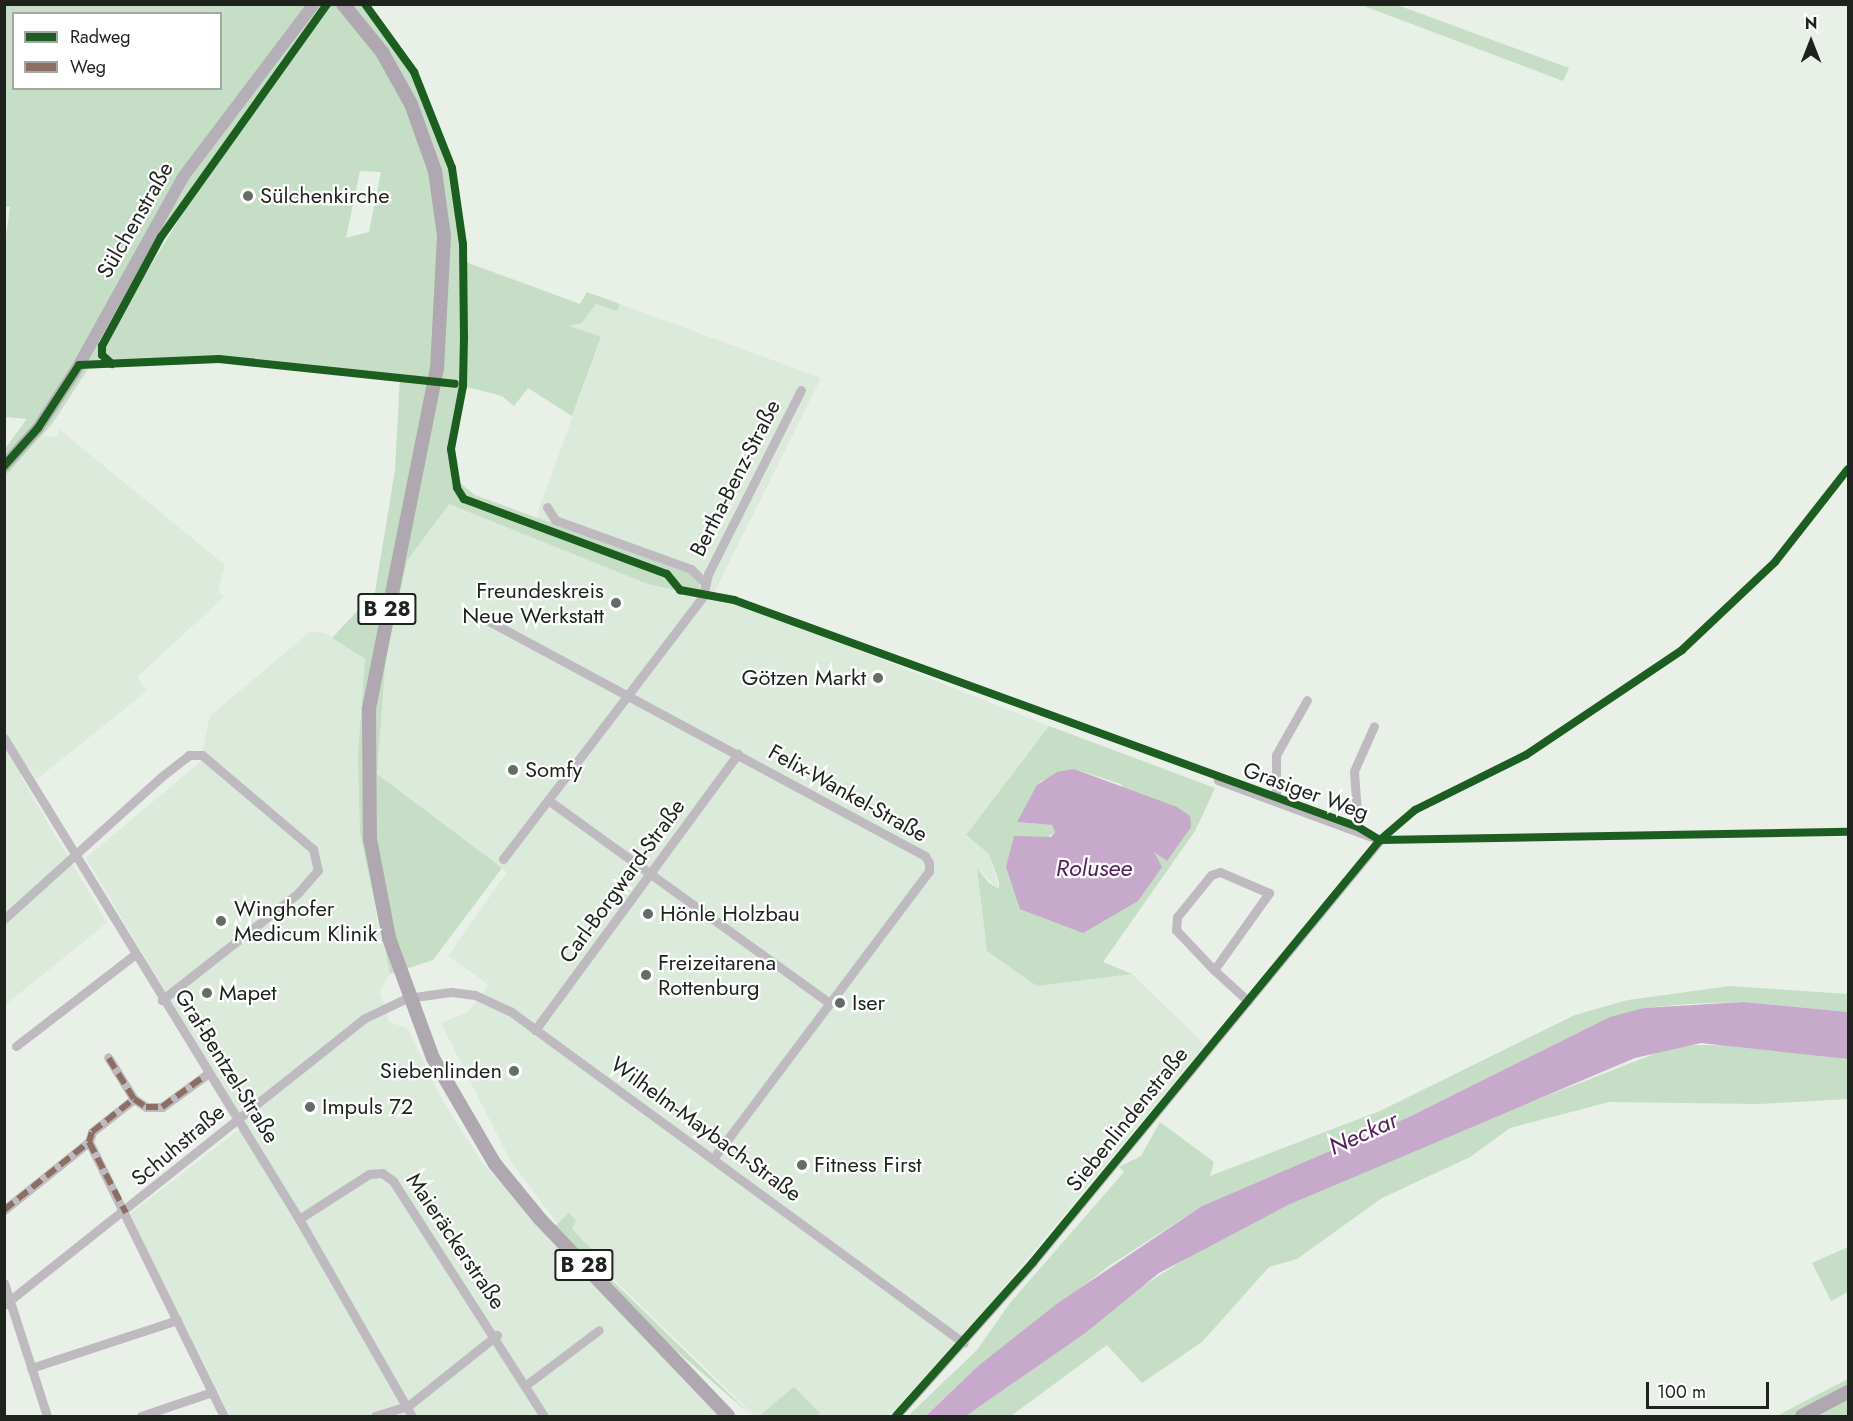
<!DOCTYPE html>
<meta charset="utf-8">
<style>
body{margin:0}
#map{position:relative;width:1853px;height:1421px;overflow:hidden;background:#e8f0e8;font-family:Jost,sans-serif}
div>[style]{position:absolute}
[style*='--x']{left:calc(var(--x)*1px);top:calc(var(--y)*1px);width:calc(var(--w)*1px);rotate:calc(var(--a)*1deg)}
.built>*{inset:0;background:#dbeadb}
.green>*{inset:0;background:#c5dec5}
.water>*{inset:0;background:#c6a9cb}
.street>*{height:9px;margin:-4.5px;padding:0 4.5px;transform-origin:4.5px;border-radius:4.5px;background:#bebac0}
.secondary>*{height:12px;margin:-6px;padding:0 6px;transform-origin:6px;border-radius:6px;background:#b5afb7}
.primary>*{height:14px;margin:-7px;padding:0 7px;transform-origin:7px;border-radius:7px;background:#afa8b0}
.quiet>*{height:6px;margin-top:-3px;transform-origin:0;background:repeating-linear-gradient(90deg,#8d6e63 0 12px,transparent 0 18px)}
.cycleway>*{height:8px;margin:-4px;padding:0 4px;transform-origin:4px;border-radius:4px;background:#1b5e20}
.dots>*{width:16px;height:16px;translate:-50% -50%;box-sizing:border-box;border:3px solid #fff;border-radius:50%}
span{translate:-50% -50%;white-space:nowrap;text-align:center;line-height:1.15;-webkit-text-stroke:4.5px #fff;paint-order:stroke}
.shield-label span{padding:2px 4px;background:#fff;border:2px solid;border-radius:4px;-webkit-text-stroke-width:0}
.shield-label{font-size:21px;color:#1e231e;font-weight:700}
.poi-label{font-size:22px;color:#1e231e}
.left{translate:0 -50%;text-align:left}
.right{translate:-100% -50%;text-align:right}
.street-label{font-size:22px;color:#1e231e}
.water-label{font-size:24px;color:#551e5d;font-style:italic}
.frame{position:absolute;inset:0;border:6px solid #1e231e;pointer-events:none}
.legend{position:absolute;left:12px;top:12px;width:210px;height:78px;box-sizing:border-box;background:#fff;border:2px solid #a5a7a5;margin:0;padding:8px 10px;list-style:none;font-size:18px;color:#1e231e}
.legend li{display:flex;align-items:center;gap:12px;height:30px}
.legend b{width:30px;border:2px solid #a5a7a5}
.north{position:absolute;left:1781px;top:12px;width:60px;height:60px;-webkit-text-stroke:4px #fff;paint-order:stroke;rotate:0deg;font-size:16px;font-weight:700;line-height:24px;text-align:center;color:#1e231e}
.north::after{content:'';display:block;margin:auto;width:21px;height:27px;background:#1e231e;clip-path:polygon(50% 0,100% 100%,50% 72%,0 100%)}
.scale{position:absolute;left:1646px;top:1382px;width:123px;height:27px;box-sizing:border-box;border:3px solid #1e231e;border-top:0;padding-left:8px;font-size:18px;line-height:21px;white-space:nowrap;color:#1e231e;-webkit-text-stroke:4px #fff;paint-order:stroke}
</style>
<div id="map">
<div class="built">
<i style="clip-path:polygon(596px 304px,617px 311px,620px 304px,821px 378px,714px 593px,1049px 726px,966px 835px,989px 854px,999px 889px,977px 868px,1037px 986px,1132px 974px,1205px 1045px,954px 1347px,889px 1416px,755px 1416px,560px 1227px,510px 1160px,441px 1023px,468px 1012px,489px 985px,448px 956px,507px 872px,377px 774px,386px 656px,407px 561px,449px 504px,539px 537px,538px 512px,601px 338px,568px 326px,571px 321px,582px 323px)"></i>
<i style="clip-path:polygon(60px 430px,225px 565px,218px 591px,224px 597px,137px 677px,147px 691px,37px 779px,29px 767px,20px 775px,107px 923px,5px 1005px,5px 477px,43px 436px,55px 437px)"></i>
<i style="clip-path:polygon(311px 631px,325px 633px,365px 659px,358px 753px,377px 922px,390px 974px,380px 991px,389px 1022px,407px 1028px,443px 1101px,483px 1164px,719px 1416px,230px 1416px,130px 1214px,245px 1125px,86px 858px,200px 762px,210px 716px)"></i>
</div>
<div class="green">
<i style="clip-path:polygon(evenodd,5px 5px,365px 5px,414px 72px,431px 106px,452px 168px,463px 261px,580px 304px,587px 292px,620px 304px,617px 311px,596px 304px,582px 323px,569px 326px,601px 337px,572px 416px,528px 388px,514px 406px,502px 396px,463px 386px,452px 435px,455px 479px,475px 495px,696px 576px,703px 596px,648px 584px,449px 504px,407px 561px,386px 656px,377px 774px,502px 868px,433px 960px,390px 974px,360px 833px,358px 753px,365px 659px,332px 638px,375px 592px,395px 470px,400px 375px,219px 359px,88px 369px,52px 424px,5px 477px,4px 450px,27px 419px,5px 417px,4px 251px,10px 207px,4px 207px,5px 5px,14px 14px,220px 14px,220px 88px,14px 88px,14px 14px,5px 5px,247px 122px,212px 165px,145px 275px,139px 274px,212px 161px,247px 122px,5px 5px,360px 171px,381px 172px,369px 232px,346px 238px,360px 171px)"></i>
<i style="clip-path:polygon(1361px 5px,1397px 5px,1569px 68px,1563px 81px)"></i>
<i style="clip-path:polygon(evenodd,1049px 726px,1215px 788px,1195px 831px,1103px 962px,1132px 974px,1037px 986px,987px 951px,977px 868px,989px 883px,999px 889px,999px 882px,989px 854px,966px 835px,1049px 726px,1074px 769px,1121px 784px,1167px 861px,1154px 851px,1155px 857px,1021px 909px,1006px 867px,1055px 832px,1052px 825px,1017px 822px,1041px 781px,1074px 769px)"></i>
<i style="clip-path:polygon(1730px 986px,1848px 994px,1848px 1012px,1743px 1002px,1688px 1004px,1644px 1008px,1581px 1032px,1409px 1117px,1202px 1206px,1109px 1266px,978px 1366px,926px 1416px,908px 1416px,977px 1350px,1010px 1303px,1124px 1172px,1119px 1167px,1141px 1156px,1160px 1122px,1214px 1162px,1210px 1176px,1380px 1111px,1575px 1015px,1628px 1000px)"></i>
<i style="clip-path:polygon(1677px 1045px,1739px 1045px,1848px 1059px,1848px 1099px,1759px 1104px,1609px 1102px,1510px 1128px,1470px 1157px,1382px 1198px,1297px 1259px,1269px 1267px,1202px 1342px,1142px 1383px,1107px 1345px,1011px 1416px,966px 1416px,1084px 1334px,1121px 1300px,1193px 1254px,1288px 1205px,1495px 1116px)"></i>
<i style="clip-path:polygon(569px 1213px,576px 1221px,572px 1229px,593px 1251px,591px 1260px,752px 1416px,635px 1315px,555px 1226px)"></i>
<i style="clip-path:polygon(1848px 1247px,1848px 1292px,1831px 1301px,1812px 1263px)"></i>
<i style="clip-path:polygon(1848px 1379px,1848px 1416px,1777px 1416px,1805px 1401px)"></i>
<i style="clip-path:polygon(794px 1387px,820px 1413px,817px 1416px,759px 1416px)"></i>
</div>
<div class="water">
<i style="clip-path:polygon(1074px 769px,1177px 807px,1190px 816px,1191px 827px,1167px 861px,1154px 852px,1162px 867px,1138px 901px,1083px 933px,1020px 909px,1006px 867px,1014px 836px,1051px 837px,1055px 832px,1052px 825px,1017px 822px,1037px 785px,1057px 772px)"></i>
<i style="clip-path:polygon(1743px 1002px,1848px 1012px,1848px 1059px,1701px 1043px,1635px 1058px,1288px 1205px,1159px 1273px,1084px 1334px,966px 1416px,926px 1416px,978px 1366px,1058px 1303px,1202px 1206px,1409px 1117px,1610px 1017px,1644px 1008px)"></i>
</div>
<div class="street">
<i style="--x:547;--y:507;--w:15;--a:58"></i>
<i style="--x:555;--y:520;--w:145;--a:19.8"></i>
<i style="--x:691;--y:569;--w:21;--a:45"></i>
<i style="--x:485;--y:619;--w:500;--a:28.3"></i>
<i style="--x:925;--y:856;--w:8;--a:60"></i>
<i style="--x:929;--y:863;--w:8;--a:90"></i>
<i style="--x:929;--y:871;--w:356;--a:126.9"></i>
<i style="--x:4;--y:738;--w:564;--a:58.48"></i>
<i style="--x:299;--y:1219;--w:227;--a:60.2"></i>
<i style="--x:548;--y:800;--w:347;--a:35.8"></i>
<i style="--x:1276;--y:800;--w:45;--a:-90"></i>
<i style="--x:1276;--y:755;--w:63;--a:-60.6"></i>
<i style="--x:1358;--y:827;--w:56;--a:-94.1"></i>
<i style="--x:1354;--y:771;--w:49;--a:-66"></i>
<i style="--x:503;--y:859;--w:330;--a:-52.7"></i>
<i style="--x:703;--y:596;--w:23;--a:-77"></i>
<i style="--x:708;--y:574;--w:206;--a:-63.2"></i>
<i style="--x:4;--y:919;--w:212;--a:-42.1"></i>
<i style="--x:161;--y:777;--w:36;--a:-38"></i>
<i style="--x:189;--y:755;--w:13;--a:0"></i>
<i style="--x:202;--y:755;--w:145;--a:40.3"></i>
<i style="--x:313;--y:849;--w:22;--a:77"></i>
<i style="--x:318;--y:870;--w:32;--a:131"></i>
<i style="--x:297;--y:894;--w:172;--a:141.9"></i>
<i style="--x:1214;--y:970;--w:95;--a:-54.5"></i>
<i style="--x:1269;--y:893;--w:53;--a:-156.8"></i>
<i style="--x:1220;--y:872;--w:9;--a:162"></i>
<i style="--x:1211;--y:875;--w:54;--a:129"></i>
<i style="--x:1177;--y:917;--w:13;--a:94"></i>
<i style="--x:1176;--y:930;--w:55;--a:46.5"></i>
<i style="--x:1214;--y:970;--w:46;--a:42.4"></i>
<i style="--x:535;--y:1030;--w:343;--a:-53.7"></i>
<i style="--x:16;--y:1046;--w:149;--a:-37.6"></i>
<i style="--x:134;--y:1099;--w:14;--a:34"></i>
<i style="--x:146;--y:1107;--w:16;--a:0"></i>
<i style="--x:162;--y:1107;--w:54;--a:-36"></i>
<i style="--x:89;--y:1142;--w:10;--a:-73"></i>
<i style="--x:92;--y:1132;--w:53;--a:-38.2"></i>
<i style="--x:134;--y:1099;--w:49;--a:-121.8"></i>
<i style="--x:4;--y:1210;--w:109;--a:-38.7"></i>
<i style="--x:89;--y:1142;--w:305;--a:63.8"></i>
<i style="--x:299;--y:1219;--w:83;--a:-32.7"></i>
<i style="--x:369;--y:1174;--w:13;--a:-4"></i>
<i style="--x:382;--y:1173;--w:14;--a:36"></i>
<i style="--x:393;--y:1181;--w:279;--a:57.3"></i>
<i style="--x:4;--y:1283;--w:140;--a:72.1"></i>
<i style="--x:4;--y:1305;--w:459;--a:-38.5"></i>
<i style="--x:363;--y:1019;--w:49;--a:-25.5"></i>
<i style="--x:407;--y:998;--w:44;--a:-7.8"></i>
<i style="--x:451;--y:992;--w:24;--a:7"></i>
<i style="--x:475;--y:995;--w:38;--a:25"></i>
<i style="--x:510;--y:1011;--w:562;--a:36.18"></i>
<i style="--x:31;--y:1368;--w:154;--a:-18.2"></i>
<i style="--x:526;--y:1385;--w:91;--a:-37"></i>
<i style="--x:141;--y:1416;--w:75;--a:-18.7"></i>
<i style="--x:375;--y:1416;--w:34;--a:-17"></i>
<i style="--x:408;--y:1406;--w:114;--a:-38.6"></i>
<i style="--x:896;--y:1416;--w:206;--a:-48.3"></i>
<i style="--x:1033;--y:1262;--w:546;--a:-50.57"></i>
<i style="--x:1380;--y:840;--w:173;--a:-159.7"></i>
</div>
<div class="secondary">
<i style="--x:4;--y:466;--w:51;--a:-48.2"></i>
<i style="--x:38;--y:428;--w:75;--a:-56.9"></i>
<i style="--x:79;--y:365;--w:215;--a:-61"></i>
<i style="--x:183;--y:177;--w:217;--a:-52.9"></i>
</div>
<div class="primary">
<i style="--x:343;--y:4;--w:62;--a:50.9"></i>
<i style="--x:382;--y:52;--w:60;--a:60.9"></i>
<i style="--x:411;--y:104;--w:71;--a:70.3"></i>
<i style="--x:435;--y:171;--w:66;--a:82.1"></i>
<i style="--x:444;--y:236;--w:132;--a:93"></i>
<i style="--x:437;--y:368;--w:348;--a:101.3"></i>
<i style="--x:369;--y:709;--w:130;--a:89.6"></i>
<i style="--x:370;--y:839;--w:101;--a:79.1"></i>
<i style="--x:389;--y:938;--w:128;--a:69.9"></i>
<i style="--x:433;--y:1058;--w:123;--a:59.7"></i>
<i style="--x:495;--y:1164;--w:71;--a:50.7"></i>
<i style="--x:540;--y:1219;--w:272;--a:46.3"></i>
<i style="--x:1802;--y:1416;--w:52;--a:-27.6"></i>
</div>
<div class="quiet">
<i style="--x:134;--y:1099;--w:14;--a:34"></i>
<i style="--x:146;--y:1107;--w:16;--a:0"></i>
<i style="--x:162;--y:1107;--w:54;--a:-36"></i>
<i style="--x:89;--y:1142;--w:10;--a:-73"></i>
<i style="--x:92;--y:1132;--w:53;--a:-38.2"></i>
<i style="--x:134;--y:1099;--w:49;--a:-121.8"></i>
<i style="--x:4;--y:1210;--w:109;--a:-38.7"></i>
<i style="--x:89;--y:1142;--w:80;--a:62.5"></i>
</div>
<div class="cycleway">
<i style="--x:365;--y:4;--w:84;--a:54.2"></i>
<i style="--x:414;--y:72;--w:103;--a:68.4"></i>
<i style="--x:452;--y:168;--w:77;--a:81.8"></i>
<i style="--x:463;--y:244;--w:93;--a:89.4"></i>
<i style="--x:464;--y:337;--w:49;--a:91.2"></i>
<i style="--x:463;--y:386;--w:64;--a:100.8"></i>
<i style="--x:451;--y:449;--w:39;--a:81"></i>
<i style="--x:457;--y:488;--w:13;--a:58"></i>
<i style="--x:464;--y:499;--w:216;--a:20.3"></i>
<i style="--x:667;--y:574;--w:21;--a:51"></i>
<i style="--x:680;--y:590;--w:55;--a:10.5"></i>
<i style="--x:734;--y:600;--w:664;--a:19.99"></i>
<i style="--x:1358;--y:827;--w:26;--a:31"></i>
<i style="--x:112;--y:364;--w:13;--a:-138"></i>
<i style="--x:102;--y:355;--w:9;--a:-90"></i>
<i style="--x:102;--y:346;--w:124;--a:-61.6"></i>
<i style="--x:161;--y:237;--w:286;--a:-54.5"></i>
<i style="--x:4;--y:466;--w:51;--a:-48.2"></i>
<i style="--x:38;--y:428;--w:75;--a:-56.9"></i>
<i style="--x:79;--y:365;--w:140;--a:-2.5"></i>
<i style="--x:219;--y:359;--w:237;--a:6"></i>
<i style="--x:1380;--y:840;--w:468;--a:-1"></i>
<i style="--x:896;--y:1416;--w:206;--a:-48.3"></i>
<i style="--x:1033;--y:1262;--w:546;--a:-50.57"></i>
<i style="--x:1380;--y:840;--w:46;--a:-40.6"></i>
<i style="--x:1415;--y:810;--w:124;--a:-26.4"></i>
<i style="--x:1526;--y:755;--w:188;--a:-33.9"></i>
<i style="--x:1682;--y:650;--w:128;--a:-43.4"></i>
<i style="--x:1775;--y:562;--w:118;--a:-51.9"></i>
</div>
<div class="dots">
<i style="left:248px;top:196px;background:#656b65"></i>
<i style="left:616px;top:603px;background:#656b65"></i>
<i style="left:878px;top:678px;background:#656b65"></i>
<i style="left:513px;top:770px;background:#656b65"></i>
<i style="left:648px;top:914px;background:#656b65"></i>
<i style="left:221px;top:921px;background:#656b65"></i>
<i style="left:646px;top:975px;background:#656b65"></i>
<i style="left:207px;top:993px;background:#656b65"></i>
<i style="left:840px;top:1003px;background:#656b65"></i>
<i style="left:514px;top:1071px;background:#656b65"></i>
<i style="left:310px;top:1107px;background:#656b65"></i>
<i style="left:802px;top:1165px;background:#656b65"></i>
</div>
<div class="shield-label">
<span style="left:387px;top:609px">B 28</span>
<span style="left:584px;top:1265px">B 28</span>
</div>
<div class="poi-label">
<span class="left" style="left:260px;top:196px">Sülchenkirche</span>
<span class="right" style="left:604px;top:603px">Freundeskreis<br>Neue Werkstatt</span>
<span class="right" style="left:866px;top:678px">Götzen Markt</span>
<span class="left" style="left:525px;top:770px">Somfy</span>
<span class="left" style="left:234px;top:921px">Winghofer<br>Medicum Klinik</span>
<span class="left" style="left:660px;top:914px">Hönle Holzbau</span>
<span class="left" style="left:658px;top:975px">Freizeitarena<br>Rottenburg</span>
<span class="left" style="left:219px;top:993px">Mapet</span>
<span class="left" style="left:852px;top:1003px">Iser</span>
<span class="right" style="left:502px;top:1071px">Siebenlinden</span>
<span class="left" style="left:322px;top:1107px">Impuls 72</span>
<span class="left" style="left:814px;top:1165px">Fitness First</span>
</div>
<div class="street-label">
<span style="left:135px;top:220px;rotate:-60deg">Sülchenstraße</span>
<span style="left:735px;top:478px;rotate:-63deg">Bertha-Benz-Straße</span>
<span style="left:1306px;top:791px;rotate:20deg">Grasiger Weg</span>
<span style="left:848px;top:793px;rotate:29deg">Felix-Wankel-Straße</span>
<span style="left:622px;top:881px;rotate:-54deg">Carl-Borgward-Straße</span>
<span style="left:227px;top:1066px;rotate:58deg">Graf-Bentzel-Straße</span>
<span style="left:1127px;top:1119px;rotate:-51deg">Siebenlindenstraße</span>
<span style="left:706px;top:1129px;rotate:36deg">Wilhelm-Maybach-Straße</span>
<span style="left:178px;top:1145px;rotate:-40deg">Schuhstraße</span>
<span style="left:456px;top:1241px;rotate:56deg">Maieräckerstraße</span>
</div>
<div class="water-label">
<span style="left:1094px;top:868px">Rolusee</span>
<span style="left:1363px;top:1133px;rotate:-24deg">Neckar</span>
</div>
<div class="frame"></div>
<ul class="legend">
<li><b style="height:8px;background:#1b5e20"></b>Radweg</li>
<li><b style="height:8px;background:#8d6e63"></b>Weg</li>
</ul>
<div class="north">N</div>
<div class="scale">100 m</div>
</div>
